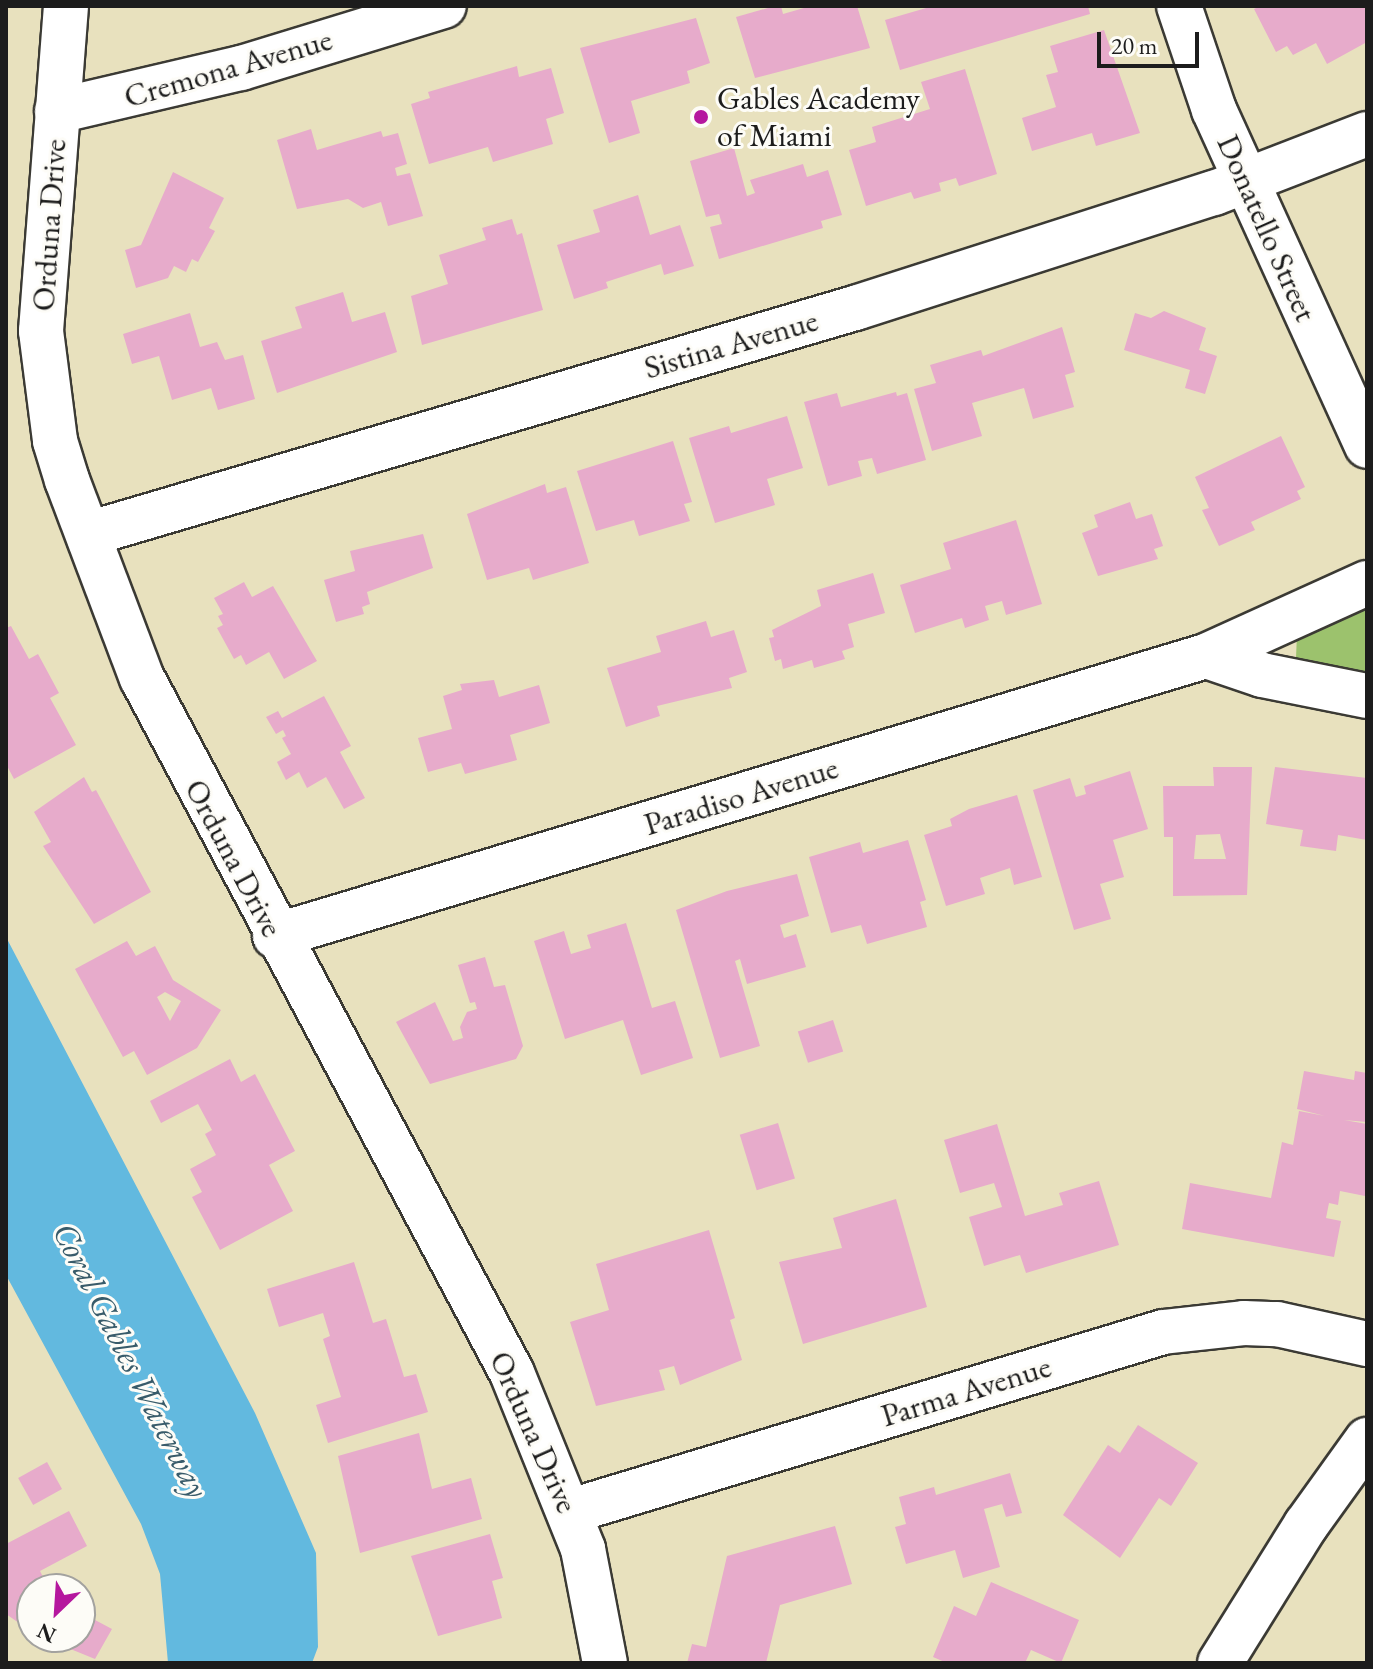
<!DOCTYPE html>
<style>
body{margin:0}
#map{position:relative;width:1373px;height:1669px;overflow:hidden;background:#e8e1be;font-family:"EB Garamond",serif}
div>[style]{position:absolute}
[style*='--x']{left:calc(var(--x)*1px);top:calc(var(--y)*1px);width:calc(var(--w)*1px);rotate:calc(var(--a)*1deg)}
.green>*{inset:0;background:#9cc26d}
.water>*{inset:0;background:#62b9df}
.building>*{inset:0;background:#e7abcb;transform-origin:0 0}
.roads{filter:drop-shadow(2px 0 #3b3a34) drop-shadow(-2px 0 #3b3a34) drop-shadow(0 2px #3b3a34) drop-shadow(0 -2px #3b3a34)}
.minor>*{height:44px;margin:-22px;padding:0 22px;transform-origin:22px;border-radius:22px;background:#fff}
.dots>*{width:22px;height:22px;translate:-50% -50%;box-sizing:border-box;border:4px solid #fdfcf7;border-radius:50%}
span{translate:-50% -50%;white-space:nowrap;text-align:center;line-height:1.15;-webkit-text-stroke:6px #fdfcf7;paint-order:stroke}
.street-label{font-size:32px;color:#1c1c1c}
.poi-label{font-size:32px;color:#1c1c1c}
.left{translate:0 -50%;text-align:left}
.water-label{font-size:34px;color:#385b6a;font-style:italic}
.frame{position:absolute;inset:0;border:8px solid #1c1c1c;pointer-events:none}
.north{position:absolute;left:16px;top:1573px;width:80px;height:80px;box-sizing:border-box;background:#fdfcf7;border:2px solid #a3a29f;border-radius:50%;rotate:205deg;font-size:22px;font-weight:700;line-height:32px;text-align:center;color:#1c1c1c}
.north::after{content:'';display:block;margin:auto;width:28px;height:36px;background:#b5179e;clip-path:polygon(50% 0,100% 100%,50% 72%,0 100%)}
.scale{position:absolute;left:1097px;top:32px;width:102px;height:36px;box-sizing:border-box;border:4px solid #1c1c1c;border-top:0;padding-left:10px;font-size:24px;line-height:28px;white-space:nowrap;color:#1c1c1c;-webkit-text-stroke:6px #fdfcf7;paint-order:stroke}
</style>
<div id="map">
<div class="green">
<i style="clip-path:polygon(1367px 603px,1367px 683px,1309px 669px,1296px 658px,1297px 634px)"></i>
</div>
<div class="water">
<i style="clip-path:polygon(6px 937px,255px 1413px,316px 1553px,318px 1647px,312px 1663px,168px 1663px,160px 1574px,141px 1524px,6px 1275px)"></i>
</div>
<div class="building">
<i style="clip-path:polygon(775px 6px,781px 6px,783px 14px,811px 6px,857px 6px,870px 48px,755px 78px,736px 17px)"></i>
<i style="clip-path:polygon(933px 6px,1088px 6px,1090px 14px,900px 70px,885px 20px)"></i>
<i style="clip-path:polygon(1260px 6px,1367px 6px,1367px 42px,1327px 64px,1316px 43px,1293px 55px,1287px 46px,1276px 52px,1254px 9px)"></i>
<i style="clip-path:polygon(696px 18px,710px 63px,687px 71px,690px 83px,631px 101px,640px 133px,609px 143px,580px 48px)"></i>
<i style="clip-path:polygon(1104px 30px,1140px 133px,1096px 146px,1092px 133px,1032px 151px,1022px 118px,1056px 107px,1046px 75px,1058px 72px,1050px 46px)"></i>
<i style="clip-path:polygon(517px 66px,519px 77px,551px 68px,564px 113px,546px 119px,553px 144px,493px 162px,488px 147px,429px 164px,411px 104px,430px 98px,428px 92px)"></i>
<i style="clip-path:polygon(965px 69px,997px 174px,959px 186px,956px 178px,939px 183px,941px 191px,914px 199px,911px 192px,866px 206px,849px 150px,876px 142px,872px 127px,930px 109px,921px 82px)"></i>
<i style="clip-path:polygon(311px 129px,317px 150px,381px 131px,383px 137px,398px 133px,407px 164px,395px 168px,397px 176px,410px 173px,423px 216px,388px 226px,381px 202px,363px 208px,348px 199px,297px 209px,277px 140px)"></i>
<i style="clip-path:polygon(734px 148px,747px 196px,755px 193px,750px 180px,803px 164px,807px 177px,828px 170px,842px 215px,821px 221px,823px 228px,719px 259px,710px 227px,722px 224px,719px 214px,706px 217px,690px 161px)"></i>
<i style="clip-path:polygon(173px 172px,224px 198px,209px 228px,215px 231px,198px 262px,192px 259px,186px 272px,174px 266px,168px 278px,136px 288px,125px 250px,141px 245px)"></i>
<i style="clip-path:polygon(638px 195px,650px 235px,680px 225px,694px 266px,664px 275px,661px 264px,606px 282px,608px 288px,574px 299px,557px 245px,600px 232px,593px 210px)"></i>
<i style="clip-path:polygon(512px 219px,517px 235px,522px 233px,543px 310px,422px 345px,411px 296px,448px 284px,439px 255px,486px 240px,482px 228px)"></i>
<i style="clip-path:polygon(343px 292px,352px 322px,385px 312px,397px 352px,277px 393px,261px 341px,302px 328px,295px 307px)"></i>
<i style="clip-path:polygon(1164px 311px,1206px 328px,1199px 350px,1217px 356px,1205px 394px,1185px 388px,1190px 370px,1124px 350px,1135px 313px,1151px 318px)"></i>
<i style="clip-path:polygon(190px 313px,200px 347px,217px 342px,225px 360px,243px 355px,255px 399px,218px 410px,211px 388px,172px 400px,159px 356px,132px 364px,123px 334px)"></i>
<i style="clip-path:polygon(1062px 327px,1075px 372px,1065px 375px,1074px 407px,1033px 419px,1024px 388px,972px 403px,982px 436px,932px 451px,914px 389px,936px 383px,930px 365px,981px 350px,983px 356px)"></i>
<i style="clip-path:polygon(896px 392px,897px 396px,907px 393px,926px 460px,877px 474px,872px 458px,858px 461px,862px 476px,828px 486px,804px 402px,837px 393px,841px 407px)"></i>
<i style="clip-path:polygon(787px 416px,803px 468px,767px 479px,775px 505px,715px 523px,689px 438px,729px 426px,731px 433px)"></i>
<i style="clip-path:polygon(1281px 436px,1305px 487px,1297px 491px,1301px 499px,1251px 522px,1255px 530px,1219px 546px,1202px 510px,1209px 508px,1195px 477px)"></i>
<i style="clip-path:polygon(673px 441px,692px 502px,684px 504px,690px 521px,639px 536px,634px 520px,596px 531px,577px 471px)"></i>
<i style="clip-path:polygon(545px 484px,547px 493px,566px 487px,589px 563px,533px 580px,529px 568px,487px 580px,467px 514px)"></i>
<i style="clip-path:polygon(1130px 502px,1136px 519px,1152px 514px,1163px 546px,1154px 549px,1158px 559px,1098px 576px,1082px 533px,1098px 527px,1094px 515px)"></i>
<i style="clip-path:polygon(1016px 520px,1042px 604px,1006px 615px,1002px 601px,985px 606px,989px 620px,965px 628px,962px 618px,915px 633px,900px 585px,951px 569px,943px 543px)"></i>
<i style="clip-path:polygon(423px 534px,433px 568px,367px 592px,370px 604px,362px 607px,364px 614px,336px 622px,324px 580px,355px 571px,350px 551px)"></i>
<i style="clip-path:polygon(873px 573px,885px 613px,848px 624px,854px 647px,842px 651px,845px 659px,814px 668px,812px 660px,783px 669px,781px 659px,775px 661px,769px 638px,774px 637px,772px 630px,821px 606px,817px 590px)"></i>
<i style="clip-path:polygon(244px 582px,252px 597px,273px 586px,317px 661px,284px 679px,269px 652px,246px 665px,241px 655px,234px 659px,217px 628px,223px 625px,218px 616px,223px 614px,214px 598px)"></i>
<i style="clip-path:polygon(706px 621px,711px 637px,734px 630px,747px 672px,729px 678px,732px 688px,657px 706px,660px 716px,626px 727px,607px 668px,661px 652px,656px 636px)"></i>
<i style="clip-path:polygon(11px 626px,29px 659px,38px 654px,59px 693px,50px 698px,76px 745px,14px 779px,6px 764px,6px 628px)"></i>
<i style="clip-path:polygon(494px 680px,499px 697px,539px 685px,550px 723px,510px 735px,517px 760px,465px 774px,461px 763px,428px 772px,418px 738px,452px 729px,443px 696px,462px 690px,460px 684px)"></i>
<i style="clip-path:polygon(324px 696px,351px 746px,340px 752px,365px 798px,344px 809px,326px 777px,307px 788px,299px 772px,286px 780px,277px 762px,291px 754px,282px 738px,286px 736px,283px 730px,276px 734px,266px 717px,278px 711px,282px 718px)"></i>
<i style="clip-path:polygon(evenodd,1213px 767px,1252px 767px,1247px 895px,1173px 896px,1173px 837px,1164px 837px,1163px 786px,1214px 786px,1213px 767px,1220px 834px,1226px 859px,1194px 859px,1196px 835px,1220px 834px)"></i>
<i style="clip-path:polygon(1275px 767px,1367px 778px,1367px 840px,1338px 835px,1336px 851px,1300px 846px,1303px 830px,1266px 824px)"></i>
<i style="clip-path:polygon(1130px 771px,1148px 829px,1113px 840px,1124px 877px,1100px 884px,1111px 919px,1074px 930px,1033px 790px,1070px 778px,1076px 797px,1086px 794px,1084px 786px)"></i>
<i style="clip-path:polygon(84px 777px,92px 792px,96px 790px,151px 892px,94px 924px,43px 846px,51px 842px,34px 812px)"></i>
<i style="clip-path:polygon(1017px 795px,1042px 877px,1014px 885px,1010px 868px,980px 878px,985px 894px,946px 906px,924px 835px,952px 826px,950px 819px,969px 809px)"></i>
<i style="clip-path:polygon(908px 840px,926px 900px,920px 902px,927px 927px,867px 944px,861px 925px,831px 933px,809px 857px,860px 842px,863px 853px)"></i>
<i style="clip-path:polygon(797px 874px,809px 916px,780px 925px,784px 938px,796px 934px,806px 967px,747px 984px,740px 959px,735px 961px,760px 1046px,720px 1058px,676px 910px,727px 891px)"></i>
<i style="clip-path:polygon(626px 923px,652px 1008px,675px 1001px,693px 1058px,641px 1075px,623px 1020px,565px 1039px,534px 941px,564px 931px,571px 954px,591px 948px,587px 935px)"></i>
<i style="clip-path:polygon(evenodd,127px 941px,136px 956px,155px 946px,173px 980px,221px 1010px,197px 1048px,147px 1075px,134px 1051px,123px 1057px,75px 969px,127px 941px,165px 992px,181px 1001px,170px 1021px,157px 997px,165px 992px)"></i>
<i style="clip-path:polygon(485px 957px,494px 987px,505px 985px,523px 1046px,516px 1059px,430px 1084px,396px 1022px,435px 1002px,453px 1041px,463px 1038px,460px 1027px,467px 1012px,477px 1009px,475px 1002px,470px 1003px,458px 965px)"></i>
<i style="left:833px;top:1020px;width:33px;height:37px;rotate:72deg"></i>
<i style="clip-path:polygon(230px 1059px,241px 1082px,255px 1074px,295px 1151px,269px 1165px,293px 1211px,220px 1250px,192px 1197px,202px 1192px,190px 1169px,216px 1155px,205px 1134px,212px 1130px,198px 1104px,161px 1123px,150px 1101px)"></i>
<i style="clip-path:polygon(1304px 1071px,1354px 1080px,1355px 1071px,1367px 1073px,1367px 1122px,1344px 1120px,1367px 1124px,1367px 1185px,1365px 1196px,1340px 1191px,1338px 1205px,1329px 1203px,1326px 1218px,1341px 1221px,1334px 1257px,1182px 1229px,1190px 1183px,1271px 1198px,1282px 1142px,1293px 1145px,1299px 1111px,1325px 1116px,1297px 1109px)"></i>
<i style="left:778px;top:1123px;width:58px;height:40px;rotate:73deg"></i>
<i style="clip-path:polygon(997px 1124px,1025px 1216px,1063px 1205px,1059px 1193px,1099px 1181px,1119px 1245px,1026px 1273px,1020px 1255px,984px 1266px,969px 1217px,1002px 1207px,994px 1183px,960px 1193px,944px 1140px)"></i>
<i style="clip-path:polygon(896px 1199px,927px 1307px,803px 1344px,779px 1262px,842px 1248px,833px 1218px)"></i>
<i style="clip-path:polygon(709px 1230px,735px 1318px,730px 1320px,742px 1360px,680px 1385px,674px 1366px,659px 1370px,665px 1390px,596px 1406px,570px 1322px,609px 1310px,596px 1264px)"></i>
<i style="clip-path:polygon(354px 1262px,373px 1323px,386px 1319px,404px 1377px,416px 1374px,428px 1412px,328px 1443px,316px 1405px,341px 1397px,323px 1339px,330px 1336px,323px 1313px,279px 1327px,267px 1289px)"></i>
<i style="clip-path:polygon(1138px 1425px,1198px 1463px,1171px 1506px,1159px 1498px,1120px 1558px,1063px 1515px,1108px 1445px,1120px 1453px)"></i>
<i style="clip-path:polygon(419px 1433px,432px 1489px,471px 1478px,482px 1519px,360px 1553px,338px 1456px)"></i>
<i style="left:47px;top:1462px;width:31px;height:33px;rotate:61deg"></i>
<i style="clip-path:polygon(1010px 1473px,1022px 1513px,1006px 1517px,1002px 1504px,984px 1509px,1000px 1567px,963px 1578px,955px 1550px,906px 1564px,895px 1527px,906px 1524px,899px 1497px,934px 1487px,936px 1495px)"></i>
<i style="clip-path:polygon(69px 1511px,87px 1546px,40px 1571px,49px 1589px,32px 1589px,32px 1632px,6px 1614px,6px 1544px)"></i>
<i style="clip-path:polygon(835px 1526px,852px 1584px,780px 1605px,766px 1663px,687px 1663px,692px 1644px,706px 1647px,727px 1556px)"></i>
<i style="clip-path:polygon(490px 1534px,503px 1578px,492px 1581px,502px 1618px,438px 1636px,411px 1556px)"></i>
<i style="clip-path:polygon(991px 1582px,1079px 1620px,1061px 1663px,1031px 1650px,1025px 1663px,947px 1663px,933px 1657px,954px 1606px,976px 1616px)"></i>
<i style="clip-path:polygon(80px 1612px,112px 1629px,95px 1659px,41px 1637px,80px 1637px)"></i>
</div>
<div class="roads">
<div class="minor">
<i style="--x:66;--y:6;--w:326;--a:94.4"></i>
<i style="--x:41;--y:331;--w:111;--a:82.7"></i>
<i style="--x:55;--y:441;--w:41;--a:72.9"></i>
<i style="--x:67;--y:480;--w:212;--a:69.3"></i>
<i style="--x:142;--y:678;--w:787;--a:61.97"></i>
<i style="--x:512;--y:1373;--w:190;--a:68"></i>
<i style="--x:583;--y:1549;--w:116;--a:79.1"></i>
<i style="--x:1179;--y:6;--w:110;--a:71.4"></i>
<i style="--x:1214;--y:110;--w:369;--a:65.5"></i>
<i style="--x:57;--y:111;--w:189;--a:-13.2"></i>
<i style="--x:241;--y:68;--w:212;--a:-17"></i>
<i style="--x:88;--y:534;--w:800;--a:-16.42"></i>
<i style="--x:855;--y:308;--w:377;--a:-17.8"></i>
<i style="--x:1214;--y:193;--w:164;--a:-21.1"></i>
<i style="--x:1206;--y:656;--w:59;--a:18.7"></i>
<i style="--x:1262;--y:675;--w:107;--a:11.3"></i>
<i style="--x:275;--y:936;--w:972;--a:-16.74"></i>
<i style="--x:1206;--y:656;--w:177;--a:-24.4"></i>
<i style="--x:571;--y:1511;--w:618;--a:-16.82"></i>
<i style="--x:1163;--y:1332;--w:81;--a:-6.3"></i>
<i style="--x:1244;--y:1323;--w:33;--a:2"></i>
<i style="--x:1277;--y:1324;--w:92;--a:12.5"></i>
<i style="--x:1220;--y:1663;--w:163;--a:-58.1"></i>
<i style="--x:1306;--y:1525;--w:105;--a:-54.3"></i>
</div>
</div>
<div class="dots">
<i style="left:701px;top:117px;background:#b5179e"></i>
</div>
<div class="street-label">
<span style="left:228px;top:68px;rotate:-16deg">Cremona Avenue</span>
<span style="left:49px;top:225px;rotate:-86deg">Orduna Drive</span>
<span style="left:1267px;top:228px;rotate:66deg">Donatello Street</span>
<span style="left:731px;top:344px;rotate:-16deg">Sistina Avenue</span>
<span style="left:741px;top:796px;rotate:-17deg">Paradiso Avenue</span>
<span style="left:234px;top:858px;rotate:62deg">Orduna Drive</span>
<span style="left:966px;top:1391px;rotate:-17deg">Parma Avenue</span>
<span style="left:534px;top:1432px;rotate:66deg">Orduna Drive</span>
</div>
<div class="poi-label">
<span class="left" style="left:717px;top:117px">Gables Academy<br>of Miami</span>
</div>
<div class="water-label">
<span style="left:131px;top:1360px;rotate:63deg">Coral Gables Waterway</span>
</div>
<div class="frame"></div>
<div class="north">N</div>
<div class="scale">20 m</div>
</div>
